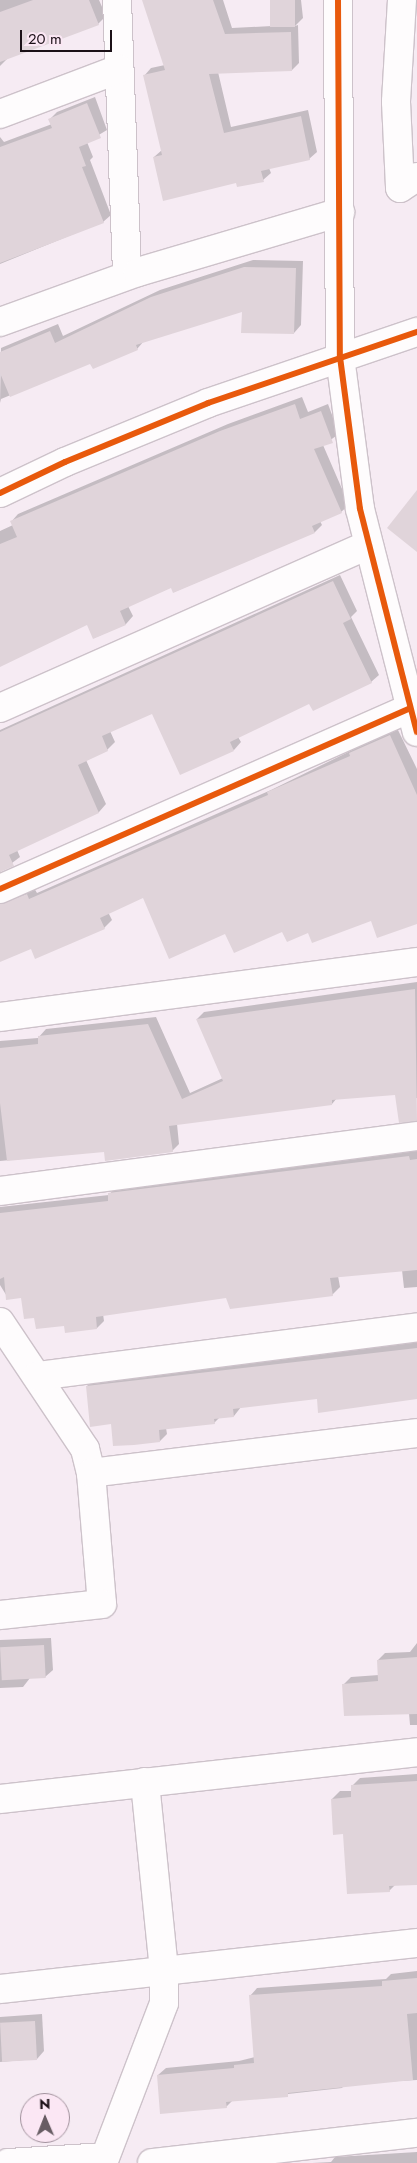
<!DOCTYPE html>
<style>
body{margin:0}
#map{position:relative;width:417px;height:2163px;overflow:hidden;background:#f6ebf3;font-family:Jost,sans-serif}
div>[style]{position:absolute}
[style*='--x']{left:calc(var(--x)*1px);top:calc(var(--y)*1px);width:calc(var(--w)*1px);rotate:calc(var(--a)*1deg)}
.shadow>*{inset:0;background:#0003}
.building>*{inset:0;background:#e0d4da;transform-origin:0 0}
.roads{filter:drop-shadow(1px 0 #cdc2ca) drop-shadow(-1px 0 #cdc2ca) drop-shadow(0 1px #cdc2ca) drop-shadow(0 -1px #cdc2ca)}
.street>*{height:28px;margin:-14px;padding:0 14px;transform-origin:14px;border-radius:14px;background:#fefcfd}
.secondary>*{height:28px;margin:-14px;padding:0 14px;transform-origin:14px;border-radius:14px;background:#fefcfd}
.cycleway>*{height:6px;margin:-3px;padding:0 3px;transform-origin:3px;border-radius:3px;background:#e8590c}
span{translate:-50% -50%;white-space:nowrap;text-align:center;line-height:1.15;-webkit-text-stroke:4px #fbe7f4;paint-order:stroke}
.north{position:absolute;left:20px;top:2093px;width:50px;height:50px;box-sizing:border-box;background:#fbe7f4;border:1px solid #a1919c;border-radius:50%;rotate:359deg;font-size:14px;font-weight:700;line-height:20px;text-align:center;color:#1b1017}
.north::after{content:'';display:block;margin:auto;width:18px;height:22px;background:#685d64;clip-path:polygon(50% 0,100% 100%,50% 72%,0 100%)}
.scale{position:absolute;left:20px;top:30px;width:92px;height:22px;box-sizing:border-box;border:2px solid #1b1017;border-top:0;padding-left:6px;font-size:15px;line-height:18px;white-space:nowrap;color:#1b1017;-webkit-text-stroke:4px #fbe7f4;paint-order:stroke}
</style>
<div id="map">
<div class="shadow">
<i style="clip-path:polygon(0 0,99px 0,106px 16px,98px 24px,8px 58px,0 66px)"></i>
<i style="clip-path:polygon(144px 0,223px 0,232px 28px,272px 26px,271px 0,301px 0,303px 18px,295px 26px,298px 25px,299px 63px,292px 70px,218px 72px,231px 127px,308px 110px,317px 152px,309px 159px,269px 168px,271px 173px,263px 180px,237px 181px,154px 157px,162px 150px,144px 76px,151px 68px,165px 65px)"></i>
<i style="clip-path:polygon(95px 97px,107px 130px,87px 142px,93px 157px,90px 160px,111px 215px,103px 222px,0 264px,0 137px,4px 142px,52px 124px,50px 119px,57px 112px)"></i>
<i style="clip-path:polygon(253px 260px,303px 261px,301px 325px,294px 333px,243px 310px,144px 341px,137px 349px,91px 362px,1px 399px,0 403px,1px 348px,58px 324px,63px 336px,160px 290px)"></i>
<i style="clip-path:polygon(302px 397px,308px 412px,328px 404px,339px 434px,323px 445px,349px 505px,341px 512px,320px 521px,322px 525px,315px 532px,174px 592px,172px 587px,128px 606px,133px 616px,126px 624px,94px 638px,88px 623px,0 665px,0 531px,13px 525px,11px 522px,18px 514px,228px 424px)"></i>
<i style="clip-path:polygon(340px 575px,357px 611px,351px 617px,379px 675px,371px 682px,310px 702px,238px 737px,241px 742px,234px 750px,153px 712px,110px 731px,115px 742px,107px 750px,86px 760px,106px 804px,99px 812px,17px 850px,20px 857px,0 872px,0 730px)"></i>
<i style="clip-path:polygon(397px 728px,417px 769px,417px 923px,372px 919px,308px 931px,226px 933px,143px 896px,108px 912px,112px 920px,104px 928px,31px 947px,0 961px,0 893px,34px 888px,37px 893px,271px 790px)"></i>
<i style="clip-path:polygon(417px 982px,417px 1098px,397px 1101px,396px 1093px,337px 1098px,332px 1104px,177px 1124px,179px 1144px,172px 1151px,106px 1151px,0 1161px,0 1041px,38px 1038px,46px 1029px,156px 1017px,190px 1093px,223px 1078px,197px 1019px,204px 1012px)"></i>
<i style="clip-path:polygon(417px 1149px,417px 1287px,404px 1288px,402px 1270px,338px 1276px,340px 1287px,332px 1295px,227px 1297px,103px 1314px,104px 1321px,97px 1328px,35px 1317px,22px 1297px,8px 1298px,0 1285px,0 1207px,109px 1195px,116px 1186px)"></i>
<i style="clip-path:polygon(417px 1341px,417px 1398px,318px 1398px,241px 1407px,234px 1416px,220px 1417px,214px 1423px,166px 1428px,167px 1434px,160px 1441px,112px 1423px,87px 1386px,94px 1379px)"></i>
<i style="clip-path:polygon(51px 1638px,53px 1670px,45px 1677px,30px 1678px,23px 1687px,0 1688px,0 1640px)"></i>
<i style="clip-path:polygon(417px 1643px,417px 1725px,410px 1725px,409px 1713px,344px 1684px,351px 1677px,379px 1675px,378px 1660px,385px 1653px,410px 1652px)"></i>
<i style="clip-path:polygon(417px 1774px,417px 1883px,395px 1885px,389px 1891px,344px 1833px,332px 1799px,340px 1791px,352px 1791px,352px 1786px,360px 1778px)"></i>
<i style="clip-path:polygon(417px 1971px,417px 2080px,345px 2084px,342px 2088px,233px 2100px,226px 2107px,158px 2075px,166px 2068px,239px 2061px,255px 2057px,250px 1996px,257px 1988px,386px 1979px,391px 1974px)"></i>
<i style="clip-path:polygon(42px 2014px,44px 2051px,37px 2059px,0 2062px,0 2017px)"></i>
<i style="clip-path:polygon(417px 2152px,417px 2163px,312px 2163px,331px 2162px,335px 2157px)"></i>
</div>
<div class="building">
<i style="clip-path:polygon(33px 0,89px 0,99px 25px,0 62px,0 12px)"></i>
<i style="clip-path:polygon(142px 0,213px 0,225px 34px,291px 32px,292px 71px,209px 74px,224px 133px,301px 116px,310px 160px,261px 171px,264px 182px,237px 187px,236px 183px,163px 201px,153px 157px,162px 155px,143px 75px,165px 70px)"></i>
<i style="left:270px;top:0;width:25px;height:27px"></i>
<i style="clip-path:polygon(87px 103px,101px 138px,79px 147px,86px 166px,82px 167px,104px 223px,0 263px,0 147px,52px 128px,48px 119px)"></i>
<i style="clip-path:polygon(244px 267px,296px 268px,294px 334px,241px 333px,242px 312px,136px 345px,138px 350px,93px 369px,90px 364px,10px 397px,0 373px,0 352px,50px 331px,55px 343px,151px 297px)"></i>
<i style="clip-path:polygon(295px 404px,300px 419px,321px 411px,333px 443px,314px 449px,342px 513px,312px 526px,315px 533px,173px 593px,171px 588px,120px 611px,126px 625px,93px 639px,87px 625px,0 667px,0 544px,17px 537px,10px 521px,220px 431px)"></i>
<i style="clip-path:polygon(417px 490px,417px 552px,387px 528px)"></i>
<i style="clip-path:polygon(333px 581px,351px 619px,343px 623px,372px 683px,313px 711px,309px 704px,230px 742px,234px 751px,180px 775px,152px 714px,102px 736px,108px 751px,78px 765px,99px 813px,9px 855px,14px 866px,0 872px,0 732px)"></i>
<i style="clip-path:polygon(390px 735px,417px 795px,417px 924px,377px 938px,371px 921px,312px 943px,308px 933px,287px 942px,282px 932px,234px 953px,225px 934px,169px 959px,143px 898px,100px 918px,105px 929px,35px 959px,31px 949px,0 962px,0 904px,27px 894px,29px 899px,268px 795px,267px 792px,350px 756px,349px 753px)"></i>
<i style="clip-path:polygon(415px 989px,417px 1121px,399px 1123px,395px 1095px,332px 1100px,332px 1105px,169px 1126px,173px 1152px,105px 1161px,104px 1152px,7px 1161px,0 1103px,0 1048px,38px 1044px,38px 1036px,148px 1024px,182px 1099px,223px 1081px,196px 1019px)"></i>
<i style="clip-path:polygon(409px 1156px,410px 1160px,417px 1159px,417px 1270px,330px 1278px,333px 1296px,230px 1309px,226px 1298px,96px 1317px,97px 1329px,65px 1333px,64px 1326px,36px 1329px,34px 1318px,24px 1319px,21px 1298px,6px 1300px,4px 1277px,0 1279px,0 1213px,108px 1201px,108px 1193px)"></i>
<i style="clip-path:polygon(417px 1348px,417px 1399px,318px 1413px,317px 1399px,233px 1409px,234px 1417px,214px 1419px,215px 1424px,159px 1430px,160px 1442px,134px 1445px,113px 1446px,111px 1424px,90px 1427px,86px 1386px)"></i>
<i style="left:44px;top:1645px;width:33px;height:44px;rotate:87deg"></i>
<i style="clip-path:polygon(417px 1657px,417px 1714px,344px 1716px,342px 1684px,378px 1681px,377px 1660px)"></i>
<i style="clip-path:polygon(417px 1781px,417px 1885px,389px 1886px,390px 1892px,347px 1894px,343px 1834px,333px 1835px,331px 1799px,351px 1797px,351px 1785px)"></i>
<i style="clip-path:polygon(417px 1978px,417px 2013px,407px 2014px,413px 2080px,288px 2093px,288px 2097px,226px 2102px,227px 2108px,160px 2114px,157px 2075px,234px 2068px,234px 2065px,254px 2063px,249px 1995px,382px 1986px,382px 1981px)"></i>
<i style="left:35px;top:2021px;width:39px;height:35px;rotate:87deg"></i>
</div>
<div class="roads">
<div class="street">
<i style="--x:117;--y:0;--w:275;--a:87.9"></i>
<i style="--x:402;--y:0;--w:102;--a:93.4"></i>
<i style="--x:396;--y:102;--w:86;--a:87.3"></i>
<i style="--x:400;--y:188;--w:20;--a:-33"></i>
<i style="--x:0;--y:114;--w:127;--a:-20.7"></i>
<i style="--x:0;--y:322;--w:147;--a:-19.9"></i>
<i style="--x:138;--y:272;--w:211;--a:-16.5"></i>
<i style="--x:340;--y:357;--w:153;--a:82.5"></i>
<i style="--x:360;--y:509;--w:230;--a:75.7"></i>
<i style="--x:0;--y:493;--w:72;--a:-25.5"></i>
<i style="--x:65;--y:462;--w:155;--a:-22.4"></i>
<i style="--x:208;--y:403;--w:221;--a:-18.8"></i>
<i style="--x:0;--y:708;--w:402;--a:-23.9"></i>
<i style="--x:0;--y:889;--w:447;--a:-23.8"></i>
<i style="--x:0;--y:1017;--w:421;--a:-7.5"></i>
<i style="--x:0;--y:1191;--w:421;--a:-7.5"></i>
<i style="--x:0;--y:1322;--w:153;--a:56.2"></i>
<i style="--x:85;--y:1449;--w:25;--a:76"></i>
<i style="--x:91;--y:1473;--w:131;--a:85.2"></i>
<i style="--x:102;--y:1604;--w:103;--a:173.8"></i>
<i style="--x:37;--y:1376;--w:383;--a:-7.3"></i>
<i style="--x:91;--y:1473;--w:328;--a:-7"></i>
<i style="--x:0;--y:1799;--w:420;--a:-6.4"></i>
<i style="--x:0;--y:1989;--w:420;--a:-6.3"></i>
<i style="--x:8;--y:2163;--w:97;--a:-3.5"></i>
<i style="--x:103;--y:2163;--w:171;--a:-69.1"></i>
<i style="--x:164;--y:2003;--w:33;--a:-90"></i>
<i style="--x:164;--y:1970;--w:189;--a:-95.8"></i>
<i style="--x:152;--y:2163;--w:267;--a:-6.5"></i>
</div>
<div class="secondary">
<i style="--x:338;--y:0;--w:357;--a:89.7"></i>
</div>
</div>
<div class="cycleway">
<i style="--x:338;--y:0;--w:357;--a:89.7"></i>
<i style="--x:340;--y:357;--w:153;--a:82.5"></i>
<i style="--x:360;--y:509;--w:230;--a:75.7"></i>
<i style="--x:0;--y:493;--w:72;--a:-25.5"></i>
<i style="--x:65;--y:462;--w:155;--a:-22.4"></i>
<i style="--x:208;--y:403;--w:221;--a:-18.8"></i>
<i style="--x:0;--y:889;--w:447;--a:-23.8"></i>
</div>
<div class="north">N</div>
<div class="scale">20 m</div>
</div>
